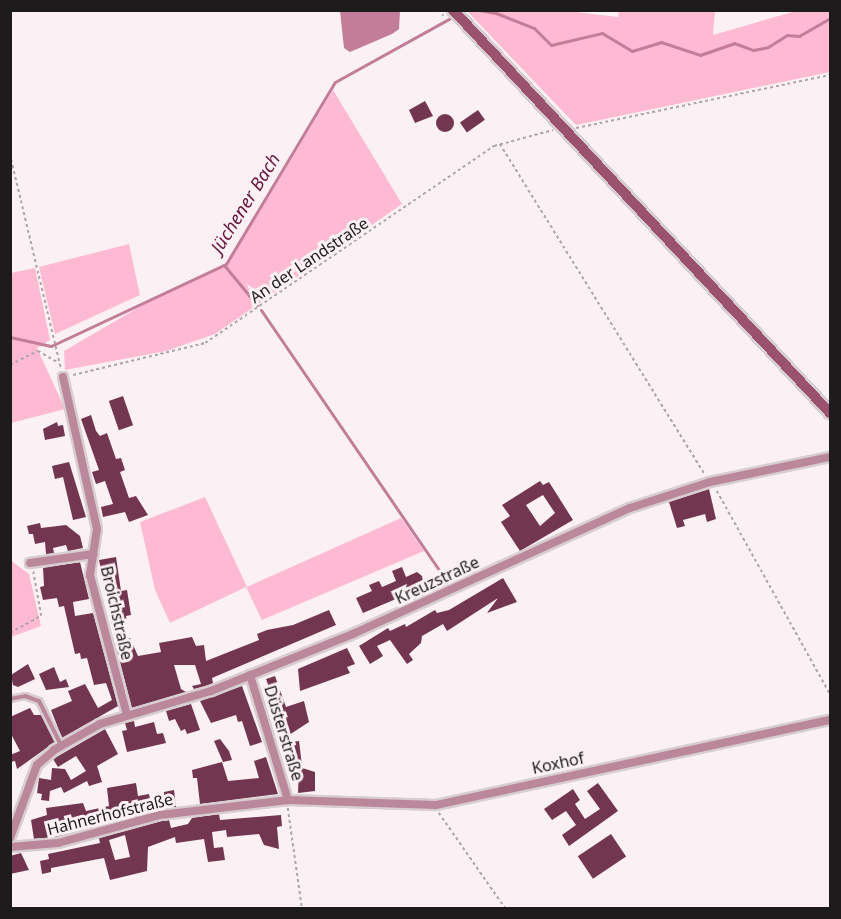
<!DOCTYPE html>
<meta charset="utf-8">
<style>
body{margin:0}
#map{position:relative;width:841px;height:919px;overflow:hidden;background:#fbf0f4;font-family:"Noto Sans",sans-serif}
div>[style]{position:absolute}
[style*='--x']{left:calc(var(--x)*1px);top:calc(var(--y)*1px);width:calc(var(--w)*1px);rotate:calc(var(--a)*1deg)}
.green>*{inset:0;background:#fdbad2}
.water>*{inset:0;background:#c27e98}
.stream>*{height:3px;margin:-1.5px;padding:0 1.5px;transform-origin:1.5px;border-radius:1.5px;background:#c27e98}
.building>*{inset:0;background:#733650;transform-origin:0 0}
.round{border-radius:50%}
.path>*{height:1.5px;margin-top:-0.75px;transform-origin:0;background:repeating-linear-gradient(90deg,#ada5a8 0 3px,transparent 0 6px)}
.roads{filter:drop-shadow(2px 0 #d8ced1) drop-shadow(-2px 0 #d8ced1) drop-shadow(0 2px #d8ced1) drop-shadow(0 -2px #d8ced1)}
.service>*{height:4px;margin:-2px;padding:0 2px;transform-origin:2px;border-radius:2px;background:#bb879a}
.minor>*{height:8px;margin:-4px;padding:0 4px;transform-origin:4px;border-radius:4px;background:#bb879a}
.secondary>*{height:10px;margin:-5px;padding:0 5px;transform-origin:5px;border-radius:5px;background:#9b526f}
span{translate:-50% -50%;white-space:nowrap;text-align:center;line-height:1.15;-webkit-text-stroke:6px #fbf0f4;paint-order:stroke}
.street-label{font-size:16px;color:#1e1b1c}
.water-label{font-size:18px;color:#67153d;font-style:italic}
.frame{position:absolute;inset:0;border:12px solid #1e1b1c;pointer-events:none}
</style>
<div id="map">
<div class="green">
<i style="clip-path:polygon(559px 10px,618px 17px,619px 11px,715px 11px,713px 35px,796px 11px,830px 11px,830px 72px,576px 125px,467px 11px)"></i>
<i style="clip-path:polygon(333px 90px,402px 204px,215px 334px,166px 351px,65px 370px,64px 351px,153px 299px,227px 266px)"></i>
<i style="clip-path:polygon(129px 244px,140px 295px,55px 334px,39px 267px)"></i>
<i style="clip-path:polygon(35px 268px,50px 340px,37px 348px,65px 409px,11px 423px,11px 273px)"></i>
<i style="clip-path:polygon(205px 497px,247px 587px,401px 518px,424px 551px,262px 620px,246px 587px,170px 623px,155px 590px,140px 522px)"></i>
<i style="clip-path:polygon(10px 560px,29px 574px,41px 626px,11px 637px)"></i>
</div>
<div class="water">
<i style="clip-path:polygon(400px 11px,399px 29px,392px 34px,350px 52px,344px 48px,340px 11px)"></i>
</div>
<div class="stream">
<i style="--x:479;--y:10;--w:17;--a:10"></i>
<i style="--x:496;--y:13;--w:41;--a:21.5"></i>
<i style="--x:534;--y:28;--w:24;--a:45"></i>
<i style="--x:551;--y:45;--w:52;--a:-13.2"></i>
<i style="--x:602;--y:33;--w:35;--a:31"></i>
<i style="--x:632;--y:51;--w:30;--a:-17"></i>
<i style="--x:661;--y:42;--w:41;--a:18.4"></i>
<i style="--x:700;--y:55;--w:36;--a:-19"></i>
<i style="--x:734;--y:43;--w:20;--a:20"></i>
<i style="--x:753;--y:50;--w:15;--a:-11"></i>
<i style="--x:768;--y:47;--w:22;--a:-32"></i>
<i style="--x:787;--y:35;--w:12;--a:5"></i>
<i style="--x:799;--y:36;--w:36;--a:-30"></i>
<i style="--x:224;--y:265;--w:52;--a:50.5"></i>
<i style="--x:261;--y:310;--w:333;--a:55.6"></i>
<i style="--x:10;--y:337;--w:42;--a:12.4"></i>
<i style="--x:51;--y:346;--w:193;--a:-25.1"></i>
<i style="--x:226;--y:264;--w:212;--a:-59.1"></i>
<i style="--x:335;--y:82;--w:136;--a:-29"></i>
</div>
<div class="building">
<i style="clip-path:polygon(425px 101px,433px 116px,415px 123px,409px 110px)"></i>
<i style="left:478px;top:110px;width:12px;height:22px;rotate:55deg"></i>
<i class="round" style="left:436px;top:114px;width:18px;height:18px"></i>
<i style="left:123px;top:396px;width:31px;height:15px;rotate:71deg"></i>
<i style="clip-path:polygon(91px 415px,96px 431px,100px 436px,107px 433px,116px 459px,121px 458px,125px 470px,120px 472px,129px 498px,136px 496px,148px 515px,129px 522px,125px 512px,103px 517px,101px 507px,113px 504px,105px 481px,96px 484px,92px 472px,99px 470px,81px 419px)"></i>
<i style="clip-path:polygon(57px 422px,58px 426px,63px 425px,65px 436px,45px 440px,43px 429px)"></i>
<i style="clip-path:polygon(69px 462px,86px 517px,73px 520px,63px 477px,55px 479px,52px 466px)"></i>
<i style="clip-path:polygon(evenodd,540px 481px,543px 485px,549px 482px,573px 520px,520px 551px,501px 522px,510px 516px,502px 505px,540px 481px,543px 495px,555px 513px,540px 526px,526px 505px,543px 495px)"></i>
<i style="clip-path:polygon(709px 489px,716px 519px,707px 522px,705px 514px,683px 520px,685px 526px,677px 528px,669px 502px)"></i>
<i style="clip-path:polygon(40px 523px,41px 528px,66px 525px,80px 536px,83px 548px,68px 551px,66px 545px,53px 548px,54px 553px,46px 554px,45px 542px,35px 544px,33px 534px,29px 534px,27px 526px)"></i>
<i style="clip-path:polygon(116px 557px,121px 591px,127px 590px,131px 615px,126px 616px,127px 622px,112px 625px,99px 560px)"></i>
<i style="clip-path:polygon(80px 562px,89px 599px,73px 602px,75px 616px,93px 613px,118px 706px,62px 738px,51px 710px,72px 701px,68px 691px,85px 684px,98px 708px,112px 700px,106px 683px,94px 685px,87px 658px,81px 659px,80px 653px,75px 654px,64px 606px,59px 607px,57px 598px,43px 600px,40px 587px,44px 586px,43px 568px)"></i>
<i style="clip-path:polygon(402px 567px,406px 577px,417px 572px,422px 576px,424px 587px,363px 613px,356px 598px,372px 591px,369px 585px,379px 581px,382px 587px,396px 581px,392px 571px)"></i>
<i style="clip-path:polygon(503px 578px,517px 602px,487px 613px,498px 598px,447px 631px,443px 624px,422px 636px,421px 643px,409px 654px,413px 660px,407px 664px,390px 640px,377px 646px,383px 656px,370px 664px,359px 646px,388px 628px,390px 631px,405px 624px,406px 627px,435px 610px,437px 613px,449px 610px)"></i>
<i style="clip-path:polygon(329px 610px,336px 625px,212px 678px,213px 683px,209px 685px,194px 689px,192px 686px,201px 684px,195px 665px,174px 665px,181px 689px,186px 692px,132px 708px,115px 643px,130px 638px,138px 656px,161px 652px,159px 643px,192px 637px,196px 646px,204px 645px,206px 661px,259px 640px,257px 634px,267px 630px,293px 625px)"></i>
<i style="clip-path:polygon(347px 648px,355px 664px,347px 667px,350px 673px,300px 691px,298px 669px)"></i>
<i style="clip-path:polygon(28px 664px,35px 679px,18px 687px,13px 685px,11px 675px)"></i>
<i style="clip-path:polygon(54px 667px,60px 682px,66px 679px,69px 687px,46px 690px,39px 674px)"></i>
<i style="clip-path:polygon(275px 676px,286px 707px,304px 701px,309px 722px,286px 737px,282px 737px,276px 719px,280px 717px,266px 679px)"></i>
<i style="clip-path:polygon(242px 686px,262px 742px,250px 746px,242px 721px,238px 722px,236px 715px,211px 723px,200px 701px)"></i>
<i style="clip-path:polygon(191px 704px,200px 730px,187px 734px,185px 729px,181px 731px,175px 719px,169px 721px,166px 711px)"></i>
<i style="clip-path:polygon(30px 708px,34px 715px,42px 715px,55px 742px,17px 769px,15px 761px,10px 762px,10px 755px,20px 751px,10px 732px,10px 717px)"></i>
<i style="clip-path:polygon(134px 721px,135px 727px,154px 722px,157px 734px,163px 733px,166px 743px,127px 752px,122px 731px,127px 730px,125px 723px)"></i>
<i style="clip-path:polygon(105px 729px,118px 754px,97px 766px,102px 782px,89px 786px,87px 781px,64px 793px,61px 787px,50px 791px,49px 801px,41px 800px,42px 794px,37px 793px,39px 778px,51px 780px,52px 768px,65px 769px,71px 780px,86px 771px,76px 756px,58px 767px,53px 759px)"></i>
<i style="clip-path:polygon(220px 739px,229px 751px,232px 760px,223px 762px,214px 741px)"></i>
<i style="left:299px;top:741px;width:24px;height:12px;rotate:83deg"></i>
<i style="clip-path:polygon(266px 757px,278px 794px,200px 804px,197px 778px,193px 778px,192px 770px,222px 762px,228px 781px,259px 778px,254px 761px)"></i>
<i style="clip-path:polygon(299px 767px,315px 772px,315px 791px,298px 793px)"></i>
<i style="clip-path:polygon(136px 783px,138px 796px,149px 794px,150px 799px,164px 798px,164px 792px,174px 790px,176px 807px,57px 837px,34px 839px,31px 820px,47px 815px,46px 808px,83px 803px,86px 811px,109px 806px,107px 788px)"></i>
<i style="clip-path:polygon(598px 783px,618px 811px,569px 846px,562px 835px,576px 825px,566px 811px,552px 820px,544px 809px,573px 789px,580px 800px,575px 804px,585px 819px,600px 809px,587px 791px)"></i>
<i style="clip-path:polygon(evenodd,219px 814px,220px 820px,281px 815px,282px 826px,277px 827px,279px 849px,264px 845px,259px 834px,227px 837px,226px 830px,212px 832px,214px 848px,223px 847px,225px 860px,208px 862px,204px 839px,176px 843px,175px 837px,148px 847px,147px 871px,110px 880px,104px 858px,51px 868px,51px 872px,42px 874px,40px 861px,49px 859px,48px 854px,100px 843px,99px 838px,161px 821px,169px 820px,171px 828px,188px 824px,192px 818px,219px 814px,125px 835px,130px 857px,115px 860px,109px 840px,125px 835px)"></i>
<i style="left:611px;top:834px;width:27px;height:40px;rotate:56deg"></i>
<i style="clip-path:polygon(21px 853px,29px 870px,10px 874px,10px 856px)"></i>
</div>
<div class="path">
<i style="--x:438;--y:10;--w:8;--a:45"></i>
<i style="--x:576;--y:128;--w:259;--a:-11.8"></i>
<i style="--x:500;--y:144;--w:388;--a:58.2"></i>
<i style="--x:10;--y:154;--w:220;--a:76.6"></i>
<i style="--x:10;--y:365;--w:31;--a:-27"></i>
<i style="--x:38;--y:351;--w:24;--a:30"></i>
<i style="--x:73;--y:375;--w:136;--a:-13.6"></i>
<i style="--x:205;--y:343;--w:350;--a:-34.3"></i>
<i style="--x:494;--y:146;--w:61;--a:-15.2"></i>
<i style="--x:717;--y:491;--w:232;--a:60.9"></i>
<i style="--x:10;--y:633;--w:35;--a:-29"></i>
<i style="--x:41;--y:616;--w:45;--a:-100.3"></i>
<i style="--x:288;--y:808;--w:101;--a:82"></i>
<i style="--x:439;--y:813;--w:116;--a:55.2"></i>
</div>
<div class="roads">
<div class="service">
<i style="--x:10;--y:699;--w:15;--a:-11"></i>
<i style="--x:25;--y:696;--w:15;--a:20"></i>
<i style="--x:39;--y:701;--w:49;--a:63.4"></i>
</div>
<div class="minor">
<i style="--x:63;--y:377;--w:156;--a:77.4"></i>
<i style="--x:97;--y:529;--w:47;--a:98.7"></i>
<i style="--x:90;--y:575;--w:145;--a:75.2"></i>
<i style="--x:30;--y:563;--w:64;--a:-8.1"></i>
<i style="--x:250;--y:675;--w:131;--a:73.1"></i>
<i style="--x:10;--y:838;--w:78;--a:-69.7"></i>
<i style="--x:37;--y:765;--w:23;--a:-41"></i>
<i style="--x:54;--y:750;--w:53;--a:-29.5"></i>
<i style="--x:100;--y:724;--w:116;--a:-16.6"></i>
<i style="--x:211;--y:691;--w:153;--a:-21.9"></i>
<i style="--x:353;--y:634;--w:304;--a:-24.5"></i>
<i style="--x:630;--y:508;--w:84;--a:-18"></i>
<i style="--x:710;--y:482;--w:123;--a:-11.8"></i>
<i style="--x:10;--y:847;--w:48;--a:-4.8"></i>
<i style="--x:58;--y:843;--w:106;--a:-15.4"></i>
<i style="--x:160;--y:815;--w:129;--a:-6.7"></i>
<i style="--x:288;--y:800;--w:148;--a:1.9"></i>
<i style="--x:436;--y:805;--w:403;--a:-12.2"></i>
</div>
<div class="secondary">
<i style="--x:453;--y:10;--w:552;--a:46.91"></i>
</div>
</div>
<div class="street-label">
<span style="left:309px;top:260px;rotate:-34deg">An der Landstraße</span>
<span style="left:437px;top:580px;rotate:-25deg">Kreuzstraße</span>
<span style="left:117px;top:613px;rotate:77deg">Broichstraße</span>
<span style="left:284px;top:733px;rotate:73deg">Düsterstraße</span>
<span style="left:558px;top:763px;rotate:-12deg">Koxhof</span>
<span style="left:110px;top:814px;rotate:-14deg">Hahnerhofstraße</span>
</div>
<div class="water-label">
<span style="left:245px;top:203px;rotate:-58deg">Jüchener Bach</span>
</div>
<div class="frame"></div>
</div>
